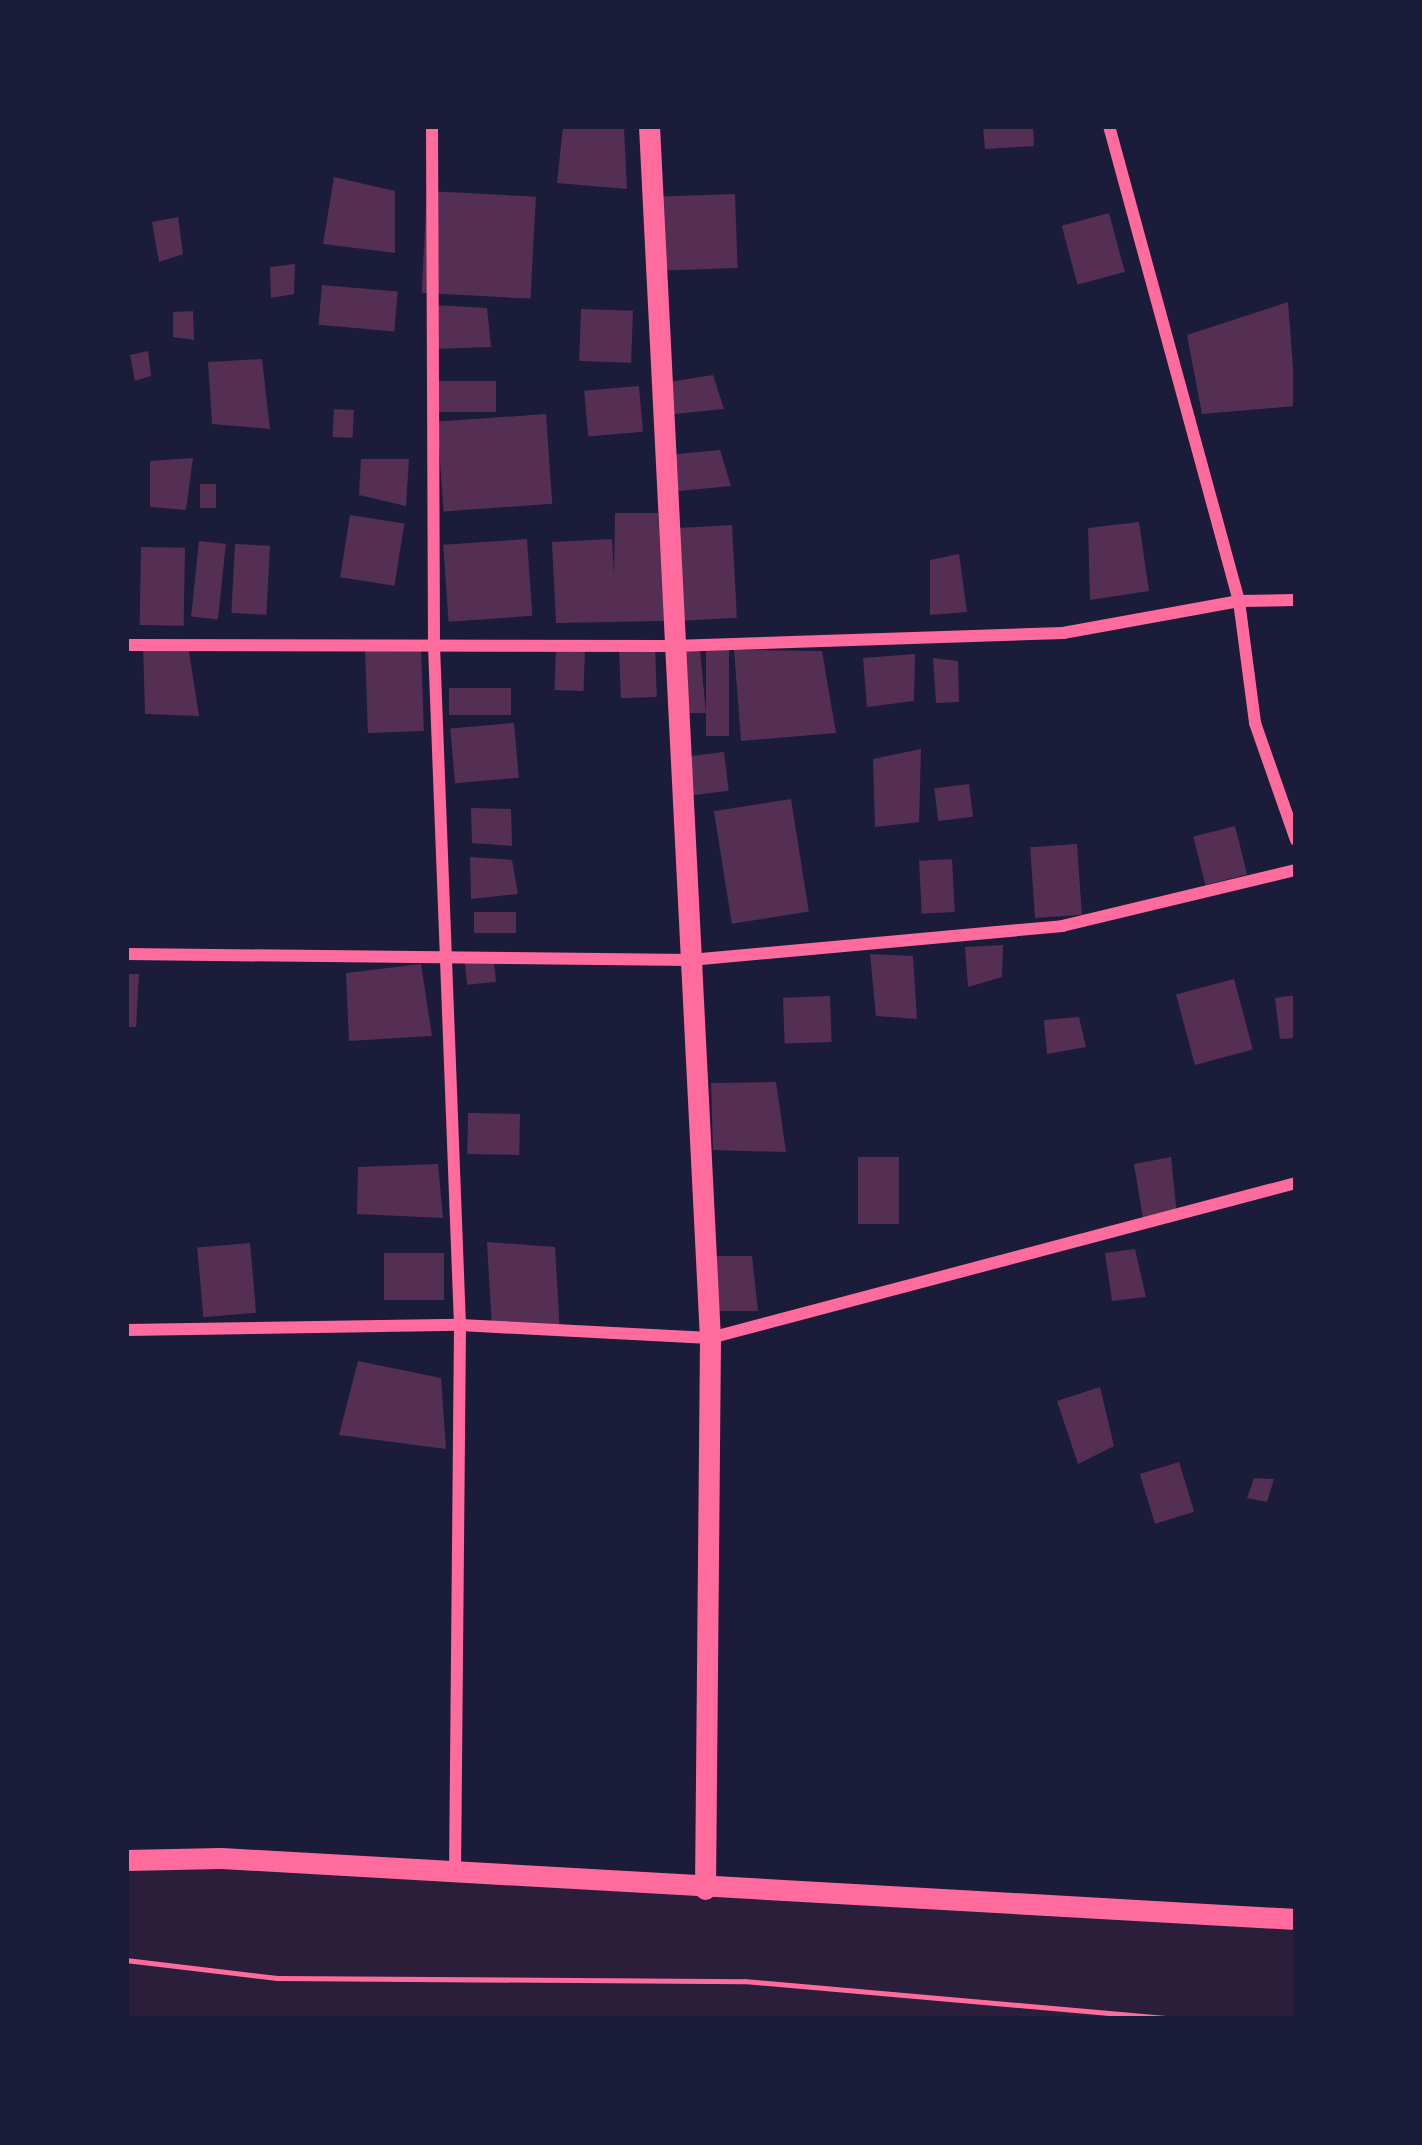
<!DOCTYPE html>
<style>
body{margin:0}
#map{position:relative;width:1422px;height:2145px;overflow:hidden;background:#1b1b3a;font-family:"Alegreya Sans",sans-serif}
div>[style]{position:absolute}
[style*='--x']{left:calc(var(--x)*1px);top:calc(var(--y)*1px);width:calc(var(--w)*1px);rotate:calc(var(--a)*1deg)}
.green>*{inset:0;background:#2a1e3b}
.building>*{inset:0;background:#542f53;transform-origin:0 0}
.path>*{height:4.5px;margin:-2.25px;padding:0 2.25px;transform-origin:2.25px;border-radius:2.25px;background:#ff6b9d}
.minor>*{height:12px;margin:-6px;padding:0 6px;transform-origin:6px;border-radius:6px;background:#ff6b9d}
.secondary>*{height:21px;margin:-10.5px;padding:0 10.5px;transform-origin:10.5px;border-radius:10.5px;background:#ff6b9d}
span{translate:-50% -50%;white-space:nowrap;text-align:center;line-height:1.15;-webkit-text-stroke:9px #1b1b3a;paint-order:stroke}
.frame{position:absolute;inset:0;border:129px solid #1b1b3a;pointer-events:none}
</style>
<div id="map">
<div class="green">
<i style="clip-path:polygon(219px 1869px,1296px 1919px,1296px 2019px,126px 2019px,126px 1870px)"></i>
</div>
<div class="building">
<i style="clip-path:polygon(983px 126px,1033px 126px,1034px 146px,985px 149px)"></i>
<i style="clip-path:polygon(563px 127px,624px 128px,627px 189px,557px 183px)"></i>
<i style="clip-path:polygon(334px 177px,395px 191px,395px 253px,323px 244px)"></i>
<i style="left:427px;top:191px;width:109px;height:102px;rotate:3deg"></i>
<i style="left:735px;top:194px;width:74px;height:81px;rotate:88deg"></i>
<i style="left:1109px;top:213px;width:61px;height:49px;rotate:75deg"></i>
<i style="clip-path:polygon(178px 217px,183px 254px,159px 262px,152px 222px)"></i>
<i style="clip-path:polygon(295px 264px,294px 294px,271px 298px,270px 267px)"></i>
<i style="left:322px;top:285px;width:76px;height:40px;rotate:5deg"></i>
<i style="clip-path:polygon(1288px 302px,1296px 406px,1202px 414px,1187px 335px)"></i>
<i style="clip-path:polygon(432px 305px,487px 308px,491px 347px,434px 349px)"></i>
<i style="left:581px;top:309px;width:52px;height:52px;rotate:2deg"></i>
<i style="clip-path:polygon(193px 311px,194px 340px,173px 337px,173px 312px)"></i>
<i style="clip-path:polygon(148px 351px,151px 376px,135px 381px,130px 355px)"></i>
<i style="clip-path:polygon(262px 359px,270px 429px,212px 424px,208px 362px)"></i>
<i style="clip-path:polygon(713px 375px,724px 409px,664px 415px,663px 383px)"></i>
<i style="left:496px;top:381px;width:31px;height:60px;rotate:90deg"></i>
<i style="left:639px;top:386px;width:46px;height:55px;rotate:85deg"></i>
<i style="left:334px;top:409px;width:20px;height:28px;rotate:3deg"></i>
<i style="left:546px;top:414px;width:90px;height:109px;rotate:86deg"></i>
<i style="clip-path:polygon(720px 450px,731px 486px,669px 492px,667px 455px)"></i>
<i style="clip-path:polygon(193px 458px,186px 510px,150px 507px,150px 461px)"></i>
<i style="clip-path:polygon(361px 459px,409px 459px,406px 506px,359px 495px)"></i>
<i style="left:200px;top:484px;width:16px;height:24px"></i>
<i style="clip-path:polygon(615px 513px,658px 513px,664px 621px,556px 623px,552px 542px,612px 539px,614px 575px)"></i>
<i style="left:350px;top:515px;width:55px;height:63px;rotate:9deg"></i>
<i style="clip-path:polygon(1139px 522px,1149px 591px,1090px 600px,1088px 528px)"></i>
<i style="left:732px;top:525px;width:93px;height:55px;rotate:87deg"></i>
<i style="left:527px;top:539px;width:77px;height:84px;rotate:86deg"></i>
<i style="left:199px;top:541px;width:27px;height:76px;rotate:6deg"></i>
<i style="left:235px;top:544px;width:35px;height:69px;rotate:3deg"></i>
<i style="left:141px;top:547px;width:44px;height:78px;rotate:1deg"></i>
<i style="clip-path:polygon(959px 554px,967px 612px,930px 615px,930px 560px)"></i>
<i style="clip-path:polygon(143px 645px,188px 645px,199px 716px,145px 714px)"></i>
<i style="left:655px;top:645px;width:52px;height:36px;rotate:88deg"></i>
<i style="left:421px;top:648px;width:83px;height:56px;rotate:88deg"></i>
<i style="left:556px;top:649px;width:29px;height:41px;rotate:2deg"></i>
<i style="left:706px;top:649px;width:23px;height:87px"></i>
<i style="clip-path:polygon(700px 650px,706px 713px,678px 713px,677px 651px)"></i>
<i style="clip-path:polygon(734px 650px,822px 651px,836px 733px,741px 741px)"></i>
<i style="clip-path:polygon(915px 654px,914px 701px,867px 707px,863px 658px)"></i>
<i style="clip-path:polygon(933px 658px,958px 661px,959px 702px,936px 703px)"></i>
<i style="left:449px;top:688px;width:62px;height:27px"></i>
<i style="left:514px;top:723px;width:55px;height:64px;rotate:85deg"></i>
<i style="clip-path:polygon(921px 749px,919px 822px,875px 827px,873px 759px)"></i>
<i style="left:724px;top:752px;width:39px;height:43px;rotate:83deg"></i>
<i style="left:969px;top:784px;width:33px;height:35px;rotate:83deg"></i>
<i style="left:791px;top:799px;width:114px;height:78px;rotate:81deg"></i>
<i style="clip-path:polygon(471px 808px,511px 809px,512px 846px,472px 843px)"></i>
<i style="left:1235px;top:826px;width:50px;height:43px;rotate:76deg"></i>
<i style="left:1077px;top:844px;width:71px;height:47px;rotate:86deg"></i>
<i style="clip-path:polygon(470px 857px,512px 860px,518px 894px,471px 899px)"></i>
<i style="left:952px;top:859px;width:53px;height:33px;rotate:87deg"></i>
<i style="left:474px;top:912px;width:42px;height:21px"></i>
<i style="clip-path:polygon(1003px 945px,1002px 977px,968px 987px,965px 947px)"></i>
<i style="left:493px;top:953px;width:29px;height:29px;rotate:84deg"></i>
<i style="clip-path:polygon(870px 954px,913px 956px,917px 1019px,876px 1016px)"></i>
<i style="clip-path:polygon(421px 964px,432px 1036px,349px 1041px,346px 973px)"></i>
<i style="clip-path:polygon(126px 974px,139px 974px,136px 1027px,126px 1027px)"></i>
<i style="left:1234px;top:979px;width:73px;height:60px;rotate:75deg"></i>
<i style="clip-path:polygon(1296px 995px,1296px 1038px,1280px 1039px,1275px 998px)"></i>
<i style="left:830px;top:996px;width:46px;height:47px;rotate:88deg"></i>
<i style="clip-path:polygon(1079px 1017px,1086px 1047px,1047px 1054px,1044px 1020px)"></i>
<i style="clip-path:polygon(776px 1082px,786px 1152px,713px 1150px,711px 1083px)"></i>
<i style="left:468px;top:1113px;width:52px;height:41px;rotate:1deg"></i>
<i style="left:858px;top:1157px;width:41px;height:67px"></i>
<i style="clip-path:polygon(1171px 1157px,1177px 1216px,1143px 1219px,1134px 1164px)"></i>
<i style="clip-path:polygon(438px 1164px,443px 1218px,357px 1214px,358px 1167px)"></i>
<i style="clip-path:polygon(487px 1242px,555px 1247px,560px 1334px,492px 1329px)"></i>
<i style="left:250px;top:1243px;width:70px;height:53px;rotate:85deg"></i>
<i style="clip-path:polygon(1135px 1249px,1146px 1297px,1112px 1301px,1105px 1253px)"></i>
<i style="left:384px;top:1253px;width:60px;height:47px"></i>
<i style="clip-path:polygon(715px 1256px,752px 1256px,758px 1311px,719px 1311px)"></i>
<i style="clip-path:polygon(358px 1361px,441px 1378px,446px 1449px,339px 1435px)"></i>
<i style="clip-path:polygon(1100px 1387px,1114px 1446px,1078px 1464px,1057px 1401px)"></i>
<i style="left:1179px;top:1462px;width:52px;height:41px;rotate:73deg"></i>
<i style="clip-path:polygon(1254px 1478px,1274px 1479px,1267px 1502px,1247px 1498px)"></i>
</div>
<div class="path">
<i style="--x:126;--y:1960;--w:152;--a:6.8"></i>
<i style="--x:277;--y:1978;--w:467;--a:0.4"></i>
<i style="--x:744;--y:1981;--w:440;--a:5"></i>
</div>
<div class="minor">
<i style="--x:432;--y:126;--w:520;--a:89.78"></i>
<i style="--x:434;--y:646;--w:679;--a:87.81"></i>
<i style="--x:460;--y:1325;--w:549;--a:90.52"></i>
<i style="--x:1109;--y:126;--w:492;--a:74.7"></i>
<i style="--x:1239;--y:601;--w:123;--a:82.5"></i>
<i style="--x:1255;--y:723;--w:124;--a:70.7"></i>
<i style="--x:126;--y:645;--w:547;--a:0.1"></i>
<i style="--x:673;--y:646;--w:390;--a:-1.9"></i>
<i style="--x:1063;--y:633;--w:179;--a:-10.3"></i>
<i style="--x:1239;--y:601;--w:57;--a:-1"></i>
<i style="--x:126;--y:954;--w:564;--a:0.61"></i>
<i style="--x:690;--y:960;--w:374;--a:-5.2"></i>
<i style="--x:1062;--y:926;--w:241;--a:-13.5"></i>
<i style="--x:126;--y:1330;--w:334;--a:-0.9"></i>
<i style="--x:460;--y:1325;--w:250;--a:3"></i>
<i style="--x:710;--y:1338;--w:606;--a:-14.82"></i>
</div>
<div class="secondary">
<i style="--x:649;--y:126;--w:1214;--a:87.12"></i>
<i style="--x:710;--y:1338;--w:551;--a:90.52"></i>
<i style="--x:126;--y:1860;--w:95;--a:-1.2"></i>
<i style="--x:221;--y:1858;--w:1077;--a:3.25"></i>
</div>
<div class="frame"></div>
</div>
